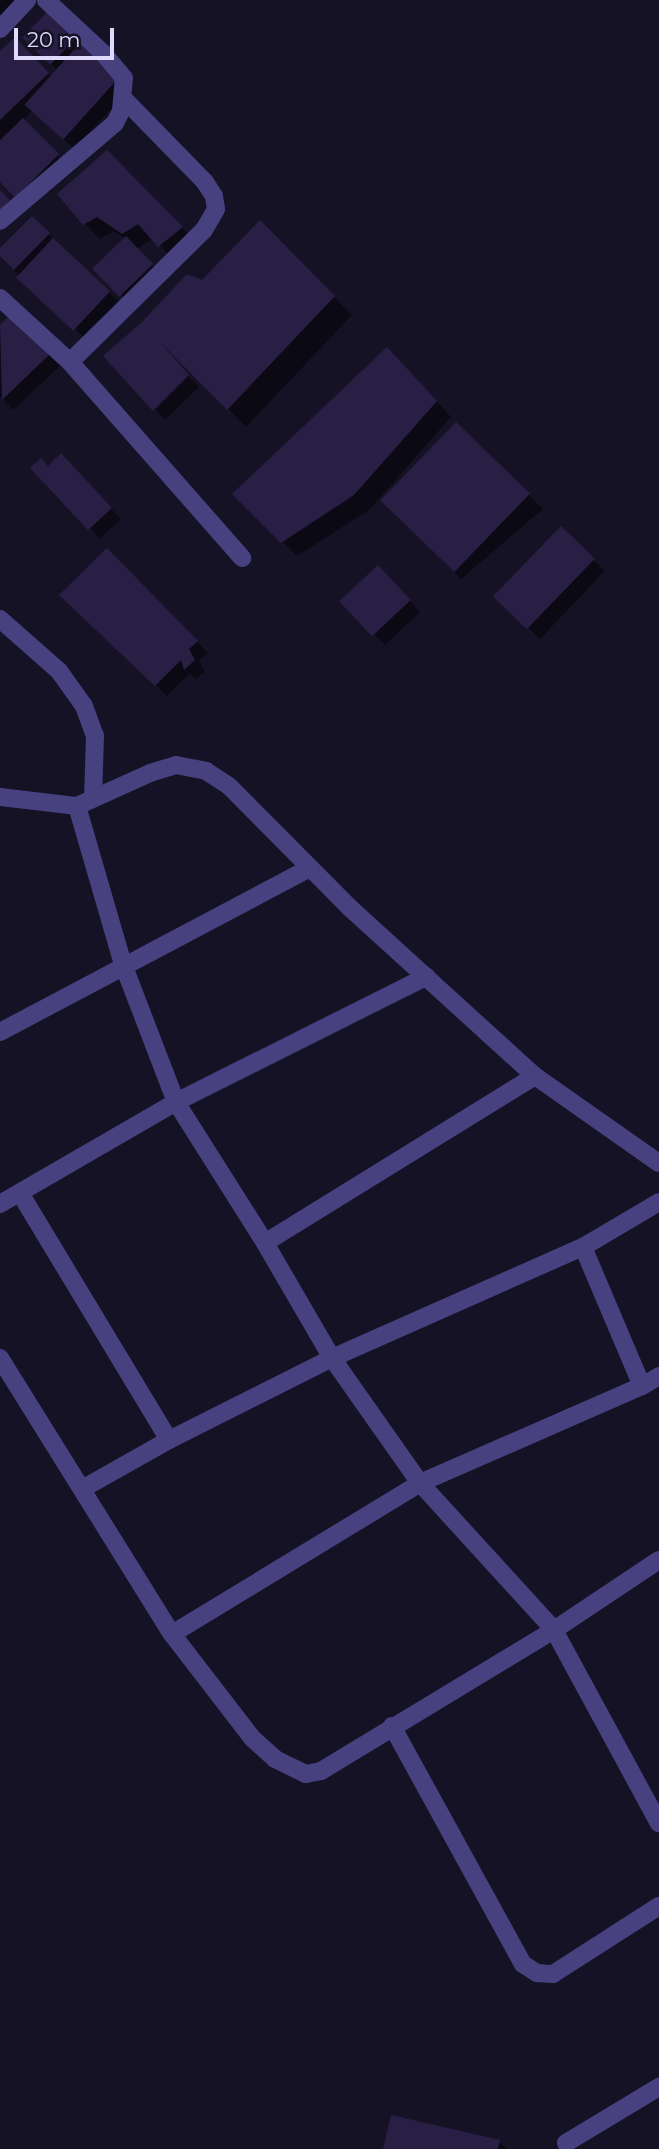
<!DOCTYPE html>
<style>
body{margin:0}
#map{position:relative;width:659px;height:2149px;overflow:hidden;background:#161226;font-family:Montserrat,sans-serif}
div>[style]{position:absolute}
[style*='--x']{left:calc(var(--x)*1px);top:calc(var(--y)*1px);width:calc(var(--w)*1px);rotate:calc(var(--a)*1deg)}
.shadow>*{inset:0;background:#0007}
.building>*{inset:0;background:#291f45;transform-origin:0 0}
.minor>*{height:18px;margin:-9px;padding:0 9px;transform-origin:9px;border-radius:9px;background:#474180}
span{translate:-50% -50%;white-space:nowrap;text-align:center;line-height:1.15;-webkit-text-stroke:5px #161226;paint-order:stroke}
.scale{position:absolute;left:14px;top:28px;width:100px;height:32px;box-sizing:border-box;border:4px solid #dfdafc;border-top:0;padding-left:9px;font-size:21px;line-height:24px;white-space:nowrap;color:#dfdafc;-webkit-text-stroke:5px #161226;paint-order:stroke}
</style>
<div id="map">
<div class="shadow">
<i style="clip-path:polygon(0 0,14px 0,0 16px)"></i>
<i style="clip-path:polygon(48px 13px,129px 90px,74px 149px,33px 110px,23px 121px,68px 166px,27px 207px,0 180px,0 53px,15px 40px,51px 77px,57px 70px,24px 37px)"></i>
<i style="clip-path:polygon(107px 152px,197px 243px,175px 261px,153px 239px,136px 249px,163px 276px,132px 305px,95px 268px,125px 239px,114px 231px,100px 239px,85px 224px)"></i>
<i style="clip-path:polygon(32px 218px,120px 303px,86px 339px,29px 287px,0 254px)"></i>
<i style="clip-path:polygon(260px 223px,352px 315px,246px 427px,151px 331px,149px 333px,199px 387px,165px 420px,106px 356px,203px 282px)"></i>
<i style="clip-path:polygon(11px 316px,60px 366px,13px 410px,0 396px,0 327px)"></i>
<i style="clip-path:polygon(402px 364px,451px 417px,369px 510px,297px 556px,235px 494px)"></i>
<i style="clip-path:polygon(71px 466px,121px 519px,99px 539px,48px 468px)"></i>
<i style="clip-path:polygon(528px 494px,543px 509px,461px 579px,383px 501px)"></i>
<i style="clip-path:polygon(561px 529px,605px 571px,540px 639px,507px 607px)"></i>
<i style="clip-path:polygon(107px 551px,208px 653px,199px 661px,205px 672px,196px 679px,190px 673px,167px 696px,72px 605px)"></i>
<i style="clip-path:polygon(389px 578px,420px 612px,385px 645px,342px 602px)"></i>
<i style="clip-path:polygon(499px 2142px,507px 2149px,385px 2149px)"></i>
</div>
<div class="building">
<i style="left:48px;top:11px;width:39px;height:37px;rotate:44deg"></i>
<i style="clip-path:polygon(15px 37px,49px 73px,0 120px,0 51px)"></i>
<i style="left:80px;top:43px;width:52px;height:83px;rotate:42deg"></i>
<i style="clip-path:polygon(23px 118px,59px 154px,15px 198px,0 182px,0 140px)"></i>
<i style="clip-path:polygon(107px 150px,183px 227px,158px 247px,138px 224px,122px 234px,97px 217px,83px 225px,57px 194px)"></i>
<i style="clip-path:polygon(0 190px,10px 200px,0 210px)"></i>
<i style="clip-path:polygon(32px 216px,50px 233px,14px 270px,0 256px,0 248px)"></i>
<i style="clip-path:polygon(260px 220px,335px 296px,227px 410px,159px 341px,189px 375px,153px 411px,103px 356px,141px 323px,187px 274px,202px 280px)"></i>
<i style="left:126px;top:236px;width:39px;height:47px;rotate:46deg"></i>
<i style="left:53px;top:238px;width:78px;height:54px;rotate:43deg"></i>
<i style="clip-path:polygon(11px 314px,50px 354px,2px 400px,0 325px)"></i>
<i style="clip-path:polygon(387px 347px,437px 401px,354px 495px,281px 543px,232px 494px)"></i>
<i style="left:456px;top:422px;width:103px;height:109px;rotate:44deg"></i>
<i style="clip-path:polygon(61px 453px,112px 508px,88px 530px,30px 468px,41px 458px,48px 466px)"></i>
<i style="left:561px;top:526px;width:47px;height:98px;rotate:44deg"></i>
<i style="clip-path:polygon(107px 548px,198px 641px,189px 649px,195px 660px,184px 670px,181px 660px,155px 686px,59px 595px)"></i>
<i style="left:378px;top:565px;width:48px;height:53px;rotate:47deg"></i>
<i style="clip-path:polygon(391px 2115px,500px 2140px,498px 2149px,383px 2149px)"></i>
</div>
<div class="minor">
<i style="--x:0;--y:29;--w:40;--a:-47"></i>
<i style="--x:0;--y:221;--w:151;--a:-40.4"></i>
<i style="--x:115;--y:123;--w:13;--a:-63"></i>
<i style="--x:121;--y:111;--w:33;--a:-85"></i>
<i style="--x:124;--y:78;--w:33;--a:-130"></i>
<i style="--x:103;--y:53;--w:78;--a:-137.1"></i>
<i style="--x:0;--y:298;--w:95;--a:42.4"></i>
<i style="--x:70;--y:362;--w:261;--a:48.7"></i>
<i style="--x:70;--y:362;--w:188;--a:-44.6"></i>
<i style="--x:204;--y:230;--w:24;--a:-60"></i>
<i style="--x:216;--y:209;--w:13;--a:-99"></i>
<i style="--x:214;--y:196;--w:17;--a:-123"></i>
<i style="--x:205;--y:182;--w:117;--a:-134.3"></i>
<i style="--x:0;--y:619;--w:79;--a:41.4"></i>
<i style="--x:59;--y:671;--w:43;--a:54.5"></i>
<i style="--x:84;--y:706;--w:32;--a:70"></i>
<i style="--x:95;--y:736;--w:62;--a:91.8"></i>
<i style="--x:0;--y:797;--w:78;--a:6.7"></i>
<i style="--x:77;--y:806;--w:80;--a:-24.3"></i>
<i style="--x:150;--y:773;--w:27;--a:-17"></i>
<i style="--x:176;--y:765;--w:31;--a:11"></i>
<i style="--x:206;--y:771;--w:27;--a:33"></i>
<i style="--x:229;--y:786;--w:170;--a:45.2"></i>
<i style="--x:349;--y:907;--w:251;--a:42.3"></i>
<i style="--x:535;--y:1076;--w:317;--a:148.3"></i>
<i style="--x:77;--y:806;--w:165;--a:73.8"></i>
<i style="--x:123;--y:964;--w:148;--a:69"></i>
<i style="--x:176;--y:1102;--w:167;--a:57.7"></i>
<i style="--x:265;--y:1243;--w:133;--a:59.8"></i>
<i style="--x:332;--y:1358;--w:153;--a:54.9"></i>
<i style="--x:420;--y:1483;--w:199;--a:47.6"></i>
<i style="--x:554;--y:1630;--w:220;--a:61.5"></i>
<i style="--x:0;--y:1032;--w:351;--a:-27.9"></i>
<i style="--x:535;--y:1076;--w:151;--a:35.1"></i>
<i style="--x:20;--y:1193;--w:288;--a:58.9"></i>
<i style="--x:169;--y:1440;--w:182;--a:-26.7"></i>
<i style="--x:332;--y:1358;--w:274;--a:-23.9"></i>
<i style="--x:583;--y:1247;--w:88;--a:-30.6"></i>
<i style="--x:0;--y:1204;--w:203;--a:-30.1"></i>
<i style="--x:176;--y:1102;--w:280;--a:-26.6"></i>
<i style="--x:583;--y:1247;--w:151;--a:67"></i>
<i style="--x:0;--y:1358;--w:325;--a:58.1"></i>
<i style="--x:172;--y:1634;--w:131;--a:52.4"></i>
<i style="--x:252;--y:1738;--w:31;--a:42"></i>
<i style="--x:275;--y:1759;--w:34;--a:26"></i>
<i style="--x:306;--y:1774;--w:15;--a:-11"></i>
<i style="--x:321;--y:1771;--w:272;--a:-31.2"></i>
<i style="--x:554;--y:1630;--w:126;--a:-33.7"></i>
<i style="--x:82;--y:1489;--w:100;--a:-29.4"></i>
<i style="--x:172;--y:1634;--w:290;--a:-31.3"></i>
<i style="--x:420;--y:1483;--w:242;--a:-23.6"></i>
<i style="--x:642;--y:1386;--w:20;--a:-30"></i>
<i style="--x:392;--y:1726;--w:272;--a:61.2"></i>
<i style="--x:523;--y:1964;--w:17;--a:33"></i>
<i style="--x:537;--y:1973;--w:16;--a:4"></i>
<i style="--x:553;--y:1974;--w:126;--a:-32.7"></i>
<i style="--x:566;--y:2143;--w:109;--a:-31.1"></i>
</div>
<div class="scale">20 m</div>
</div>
